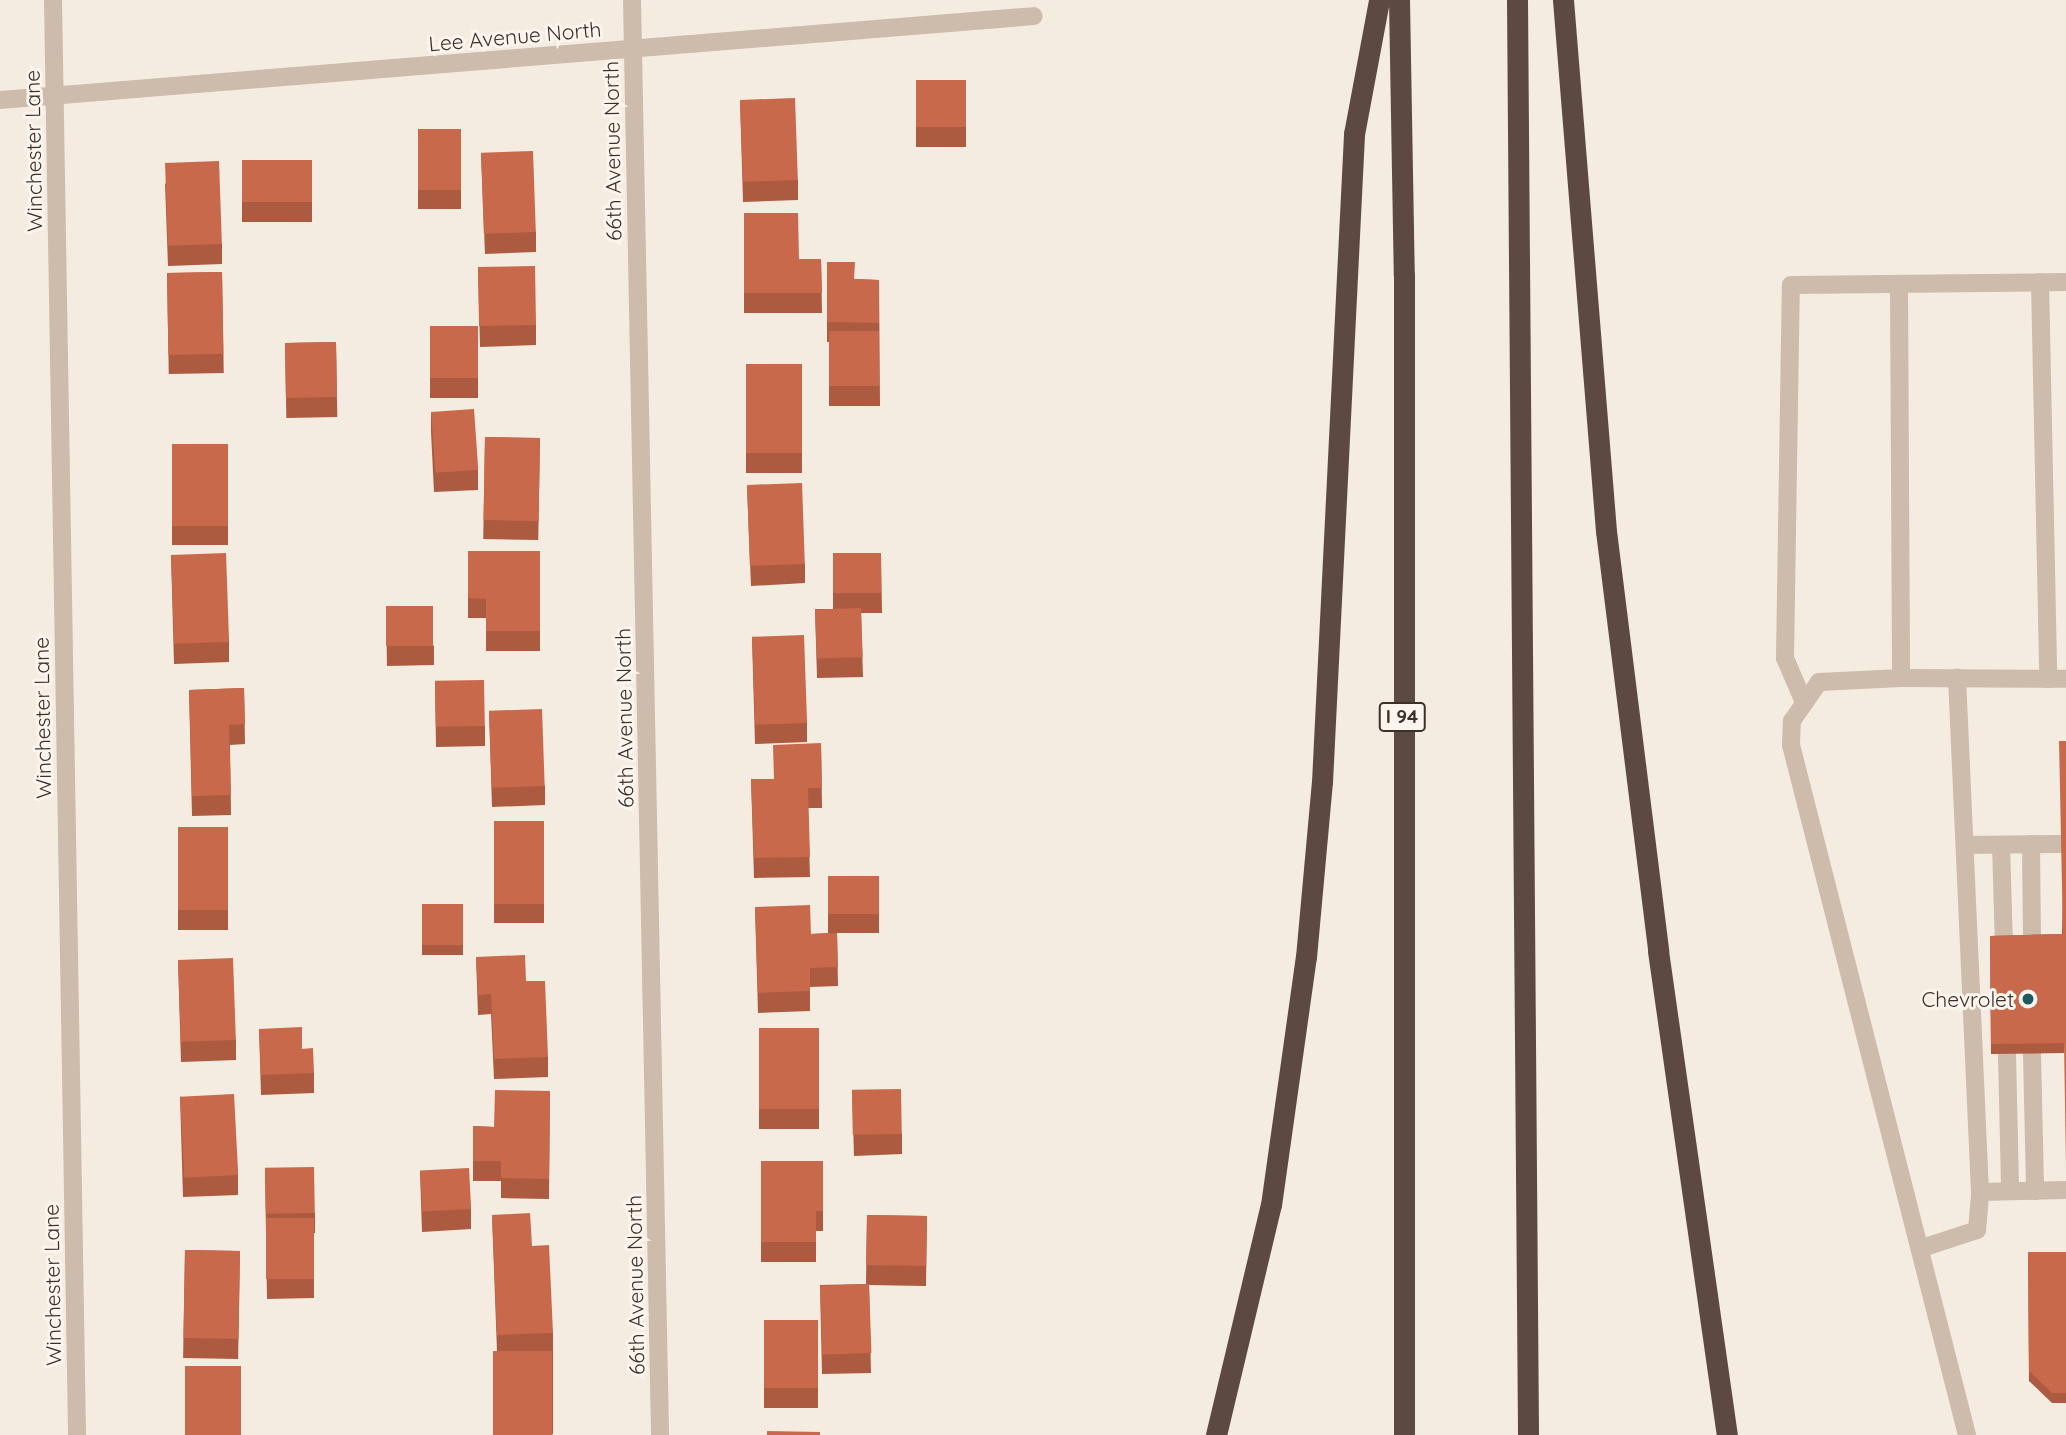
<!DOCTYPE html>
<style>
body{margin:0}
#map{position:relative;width:2066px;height:1435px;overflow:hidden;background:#f4ebe1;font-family:Quicksand,sans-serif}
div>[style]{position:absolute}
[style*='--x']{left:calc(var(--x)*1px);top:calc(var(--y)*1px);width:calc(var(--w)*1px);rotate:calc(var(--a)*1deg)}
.minor>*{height:18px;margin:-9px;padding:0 9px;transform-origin:9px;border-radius:9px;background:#cdbbac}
.highway>*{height:21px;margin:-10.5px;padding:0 10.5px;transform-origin:10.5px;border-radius:10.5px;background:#5c4a42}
.wall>*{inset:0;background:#ac5a40;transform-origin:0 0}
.building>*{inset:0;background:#c8694b;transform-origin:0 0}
.dots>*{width:19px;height:19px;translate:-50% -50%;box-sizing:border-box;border:4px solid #fbf5ee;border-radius:50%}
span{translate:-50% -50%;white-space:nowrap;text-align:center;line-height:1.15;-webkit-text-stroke:6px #fbf5ee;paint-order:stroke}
.shield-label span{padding:2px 5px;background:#fbf5ee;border:2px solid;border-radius:5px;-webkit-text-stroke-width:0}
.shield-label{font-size:19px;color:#3b302b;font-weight:700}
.street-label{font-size:21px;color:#3b302b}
.poi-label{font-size:21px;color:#3b302b}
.right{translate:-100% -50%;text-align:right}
</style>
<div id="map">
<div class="minor">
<i style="--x:53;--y:0;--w:1435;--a:89.04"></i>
<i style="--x:632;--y:0;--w:1435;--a:88.88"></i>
<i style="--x:0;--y:100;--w:1037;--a:-4.64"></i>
<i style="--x:2040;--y:282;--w:397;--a:88.8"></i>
<i style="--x:1899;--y:284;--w:394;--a:89.7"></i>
<i style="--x:1803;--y:700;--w:46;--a:-113.2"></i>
<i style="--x:1785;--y:658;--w:373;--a:-89.1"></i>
<i style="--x:1791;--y:285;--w:275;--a:-0.6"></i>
<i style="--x:2031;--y:844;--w:101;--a:89.4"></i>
<i style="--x:1965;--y:845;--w:96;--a:-0.6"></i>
<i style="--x:2001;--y:845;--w:101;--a:88.3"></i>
<i style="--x:2007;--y:1054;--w:137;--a:88.7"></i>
<i style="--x:2032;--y:1054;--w:137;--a:88.7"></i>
<i style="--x:1980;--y:1192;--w:86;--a:-1.3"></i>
<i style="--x:1922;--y:1248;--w:58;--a:-18.1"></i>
<i style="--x:1977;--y:1230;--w:38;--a:-85"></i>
<i style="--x:1980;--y:1192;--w:515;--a:-92.56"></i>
<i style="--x:1967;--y:1435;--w:712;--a:-104.31"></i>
<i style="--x:1791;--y:745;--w:24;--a:-88"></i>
<i style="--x:1792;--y:721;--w:47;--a:-55.3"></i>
<i style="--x:1819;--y:682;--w:82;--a:-2.8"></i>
<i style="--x:1901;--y:678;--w:165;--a:0.3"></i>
</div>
<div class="highway">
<i style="--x:1399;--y:0;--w:275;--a:89"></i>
<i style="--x:1404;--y:275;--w:1160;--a:90"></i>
<i style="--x:1517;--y:0;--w:1435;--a:89.56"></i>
<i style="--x:1563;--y:0;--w:533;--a:85.37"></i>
<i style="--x:1606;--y:531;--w:423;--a:82.9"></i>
<i style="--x:1658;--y:951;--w:489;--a:81.9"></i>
<i style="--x:1216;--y:1435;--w:236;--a:-76.6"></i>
<i style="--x:1271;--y:1205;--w:250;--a:-82"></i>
<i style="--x:1306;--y:957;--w:176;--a:-84.8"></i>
<i style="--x:1322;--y:782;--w:649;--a:-87.17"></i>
<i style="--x:1354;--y:134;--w:136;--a:-79.4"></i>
</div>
<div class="wall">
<i style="left:916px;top:80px;width:50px;height:67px"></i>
<i style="clip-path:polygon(740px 100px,798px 180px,798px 200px,743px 202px)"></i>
<i style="left:418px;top:129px;width:43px;height:80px"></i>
<i style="clip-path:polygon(481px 153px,536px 232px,536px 252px,485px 254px)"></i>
<i style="left:242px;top:160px;width:70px;height:62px"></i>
<i style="clip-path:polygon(165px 183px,222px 244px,222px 264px,168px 266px)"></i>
<i style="clip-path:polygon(744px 213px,799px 259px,821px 259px,822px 313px,744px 313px)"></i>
<i style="clip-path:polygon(827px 262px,855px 279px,879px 280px,880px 406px,829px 406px,829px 342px,827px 342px)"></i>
<i style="clip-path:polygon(478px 268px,536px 325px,536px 345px,480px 347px)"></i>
<i style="left:222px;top:272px;width:101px;height:55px;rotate:89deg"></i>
<i style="left:430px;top:326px;width:48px;height:72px"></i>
<i style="left:336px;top:342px;width:75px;height:51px;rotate:89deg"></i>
<i style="left:746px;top:364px;width:56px;height:109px"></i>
<i style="clip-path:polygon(431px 412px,478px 470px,478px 490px,434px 492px,431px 432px)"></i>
<i style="left:540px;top:438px;width:102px;height:55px;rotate:91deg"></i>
<i style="left:172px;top:444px;width:56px;height:101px"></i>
<i style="clip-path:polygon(747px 486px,805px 564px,805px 583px,751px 586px)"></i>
<i style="clip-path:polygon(468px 551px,540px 551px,540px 651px,486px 651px,486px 618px,468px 618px)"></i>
<i style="clip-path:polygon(833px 553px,881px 553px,882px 613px,861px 613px,863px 677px,817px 678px,815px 609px,833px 609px)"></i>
<i style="clip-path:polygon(171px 555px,229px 642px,229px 662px,174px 664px)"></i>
<i style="clip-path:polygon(386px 606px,434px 646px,434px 665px,387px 666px)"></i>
<i style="clip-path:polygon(752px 637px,807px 723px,807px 742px,755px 744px)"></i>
<i style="clip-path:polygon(435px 682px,485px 726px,485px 746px,436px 747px)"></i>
<i style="clip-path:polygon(244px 688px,245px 744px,230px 745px,231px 815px,192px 816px,189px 690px)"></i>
<i style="clip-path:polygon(489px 711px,545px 786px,545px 805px,492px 807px)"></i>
<i style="clip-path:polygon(2066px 741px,2064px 1053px,1991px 1054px,1990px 936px,2062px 934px)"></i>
<i style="clip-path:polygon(821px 743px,822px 808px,808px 808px,810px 877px,754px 878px,751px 779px,774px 779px)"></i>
<i style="left:494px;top:821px;width:50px;height:102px"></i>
<i style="left:178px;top:827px;width:50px;height:103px"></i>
<i style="clip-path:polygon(828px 876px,879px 876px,879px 933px,837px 933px,838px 986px,810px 987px,810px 1011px,758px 1013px,755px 907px,811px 934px,828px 933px)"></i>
<i style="left:422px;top:904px;width:41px;height:51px"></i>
<i style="clip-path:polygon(476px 957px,548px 1057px,548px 1077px,494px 1079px,491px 1014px,478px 1015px)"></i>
<i style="clip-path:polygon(178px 960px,236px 1040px,236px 1060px,181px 1062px)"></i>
<i style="left:759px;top:1028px;width:60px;height:101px"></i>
<i style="clip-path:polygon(259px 1029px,302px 1049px,314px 1073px,314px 1093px,261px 1095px)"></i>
<i style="clip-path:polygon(852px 1090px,902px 1134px,902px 1154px,854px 1156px)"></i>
<i style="clip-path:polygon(550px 1091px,549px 1199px,501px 1198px,501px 1181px,473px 1181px,473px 1126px,494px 1127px)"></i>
<i style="clip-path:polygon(180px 1096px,238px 1175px,238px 1195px,183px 1197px)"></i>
<i style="clip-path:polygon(761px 1161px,823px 1161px,823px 1231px,816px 1231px,816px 1262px,761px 1262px)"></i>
<i style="clip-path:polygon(265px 1168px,315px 1213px,315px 1233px,314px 1233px,314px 1298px,267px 1299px)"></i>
<i style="clip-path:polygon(420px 1171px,471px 1209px,471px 1229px,422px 1232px)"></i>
<i style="clip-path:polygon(492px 1215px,532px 1246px,553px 1333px,553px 1435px,497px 1351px)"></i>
<i style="clip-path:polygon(867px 1215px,927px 1216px,926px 1286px,869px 1285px,871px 1373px,822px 1374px,820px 1285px,866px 1284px)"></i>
<i style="left:185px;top:1250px;width:55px;height:108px;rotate:1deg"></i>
<i style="clip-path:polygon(2028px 1252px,2066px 1252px,2066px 1403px,2052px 1403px,2029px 1381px)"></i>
<i style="left:764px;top:1320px;width:54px;height:88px"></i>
</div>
<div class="building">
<i style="left:916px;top:80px;width:50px;height:47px"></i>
<i style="left:795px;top:98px;width:82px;height:55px;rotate:88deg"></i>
<i style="left:418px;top:129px;width:43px;height:61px"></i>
<i style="left:533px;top:151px;width:81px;height:52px;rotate:88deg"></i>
<i style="left:242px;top:160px;width:70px;height:42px"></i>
<i style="left:219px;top:161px;width:83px;height:54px;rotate:88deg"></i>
<i style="clip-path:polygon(744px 213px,798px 213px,799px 259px,821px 259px,822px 293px,744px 293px)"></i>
<i style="clip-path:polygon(827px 262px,855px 262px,854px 279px,879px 280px,879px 323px,827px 322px)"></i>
<i style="left:535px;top:266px;width:59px;height:57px;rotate:89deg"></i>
<i style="left:222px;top:272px;width:82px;height:55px;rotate:89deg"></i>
<i style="left:430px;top:326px;width:48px;height:52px"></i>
<i style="left:829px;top:331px;width:50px;height:55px"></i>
<i style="left:336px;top:342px;width:55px;height:51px;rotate:89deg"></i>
<i style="left:746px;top:364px;width:56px;height:89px"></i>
<i style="left:474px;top:409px;width:61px;height:43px;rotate:86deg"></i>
<i style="left:540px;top:438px;width:83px;height:55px;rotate:91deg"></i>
<i style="left:172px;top:444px;width:56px;height:82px"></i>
<i style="left:802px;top:483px;width:81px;height:55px;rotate:88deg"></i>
<i style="clip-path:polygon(468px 551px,540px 551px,540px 631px,486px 631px,486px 599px,468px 598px)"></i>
<i style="left:226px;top:553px;width:89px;height:55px;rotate:88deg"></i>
<i style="left:833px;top:553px;width:48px;height:40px"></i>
<i style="left:386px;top:606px;width:47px;height:40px"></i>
<i style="left:861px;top:608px;width:49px;height:46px;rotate:88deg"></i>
<i style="left:804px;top:635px;width:88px;height:52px;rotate:88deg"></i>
<i style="left:484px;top:680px;width:46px;height:49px;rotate:89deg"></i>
<i style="clip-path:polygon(244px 688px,245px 724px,229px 725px,231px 795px,192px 796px,189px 690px)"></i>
<i style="left:542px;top:709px;width:77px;height:53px;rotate:88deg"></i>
<i style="clip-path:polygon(2059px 741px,2066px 741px,2066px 1167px,2064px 1043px,1991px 1044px,1990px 936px,2063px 934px)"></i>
<i style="clip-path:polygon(821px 743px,822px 788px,808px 788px,810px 857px,754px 858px,751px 779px,774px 779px,773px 745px)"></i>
<i style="left:494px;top:821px;width:50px;height:83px"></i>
<i style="left:178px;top:827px;width:50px;height:83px"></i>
<i style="left:828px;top:876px;width:51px;height:38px"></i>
<i style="left:422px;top:904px;width:41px;height:41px"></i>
<i style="clip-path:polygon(810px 905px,811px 934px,837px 933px,838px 967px,810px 968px,810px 991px,758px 993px,755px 907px)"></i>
<i style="clip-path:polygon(525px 955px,526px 981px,545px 981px,548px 1057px,494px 1059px,491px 994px,478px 995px,476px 957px)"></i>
<i style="left:233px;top:958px;width:82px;height:55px;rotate:88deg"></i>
<i style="clip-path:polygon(302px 1027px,302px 1049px,313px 1048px,314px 1073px,261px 1075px,259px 1029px)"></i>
<i style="left:759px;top:1028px;width:60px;height:81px"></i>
<i style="left:901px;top:1089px;width:45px;height:49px;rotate:89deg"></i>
<i style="clip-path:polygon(495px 1090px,550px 1091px,549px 1179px,501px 1178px,501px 1161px,473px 1161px,473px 1126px,494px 1127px)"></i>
<i style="left:234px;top:1094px;width:81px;height:54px;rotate:87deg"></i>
<i style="clip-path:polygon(761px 1161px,823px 1161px,823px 1211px,816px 1211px,816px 1242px,761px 1242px)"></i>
<i style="left:314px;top:1167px;width:46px;height:49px;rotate:89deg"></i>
<i style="left:469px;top:1168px;width:41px;height:49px;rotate:87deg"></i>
<i style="clip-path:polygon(530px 1213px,532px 1246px,549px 1245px,553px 1333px,497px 1335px,492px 1215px)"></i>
<i style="left:867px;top:1215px;width:60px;height:50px;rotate:1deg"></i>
<i style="left:266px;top:1218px;width:48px;height:61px"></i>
<i style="left:185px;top:1250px;width:55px;height:88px;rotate:1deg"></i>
<i style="clip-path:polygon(2028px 1252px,2066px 1252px,2066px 1393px,2052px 1393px,2029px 1371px)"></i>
<i style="left:869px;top:1284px;width:69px;height:49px;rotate:88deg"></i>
<i style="left:764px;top:1320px;width:54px;height:68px"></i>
<i style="left:493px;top:1351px;width:59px;height:84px"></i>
<i style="left:185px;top:1366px;width:56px;height:69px"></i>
<i style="clip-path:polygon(767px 1431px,820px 1432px,820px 1435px,767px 1435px)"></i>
</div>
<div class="dots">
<i style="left:2028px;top:999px;background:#1f5a5e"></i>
</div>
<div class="shield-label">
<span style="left:1402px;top:717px">I 94</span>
</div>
<div class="street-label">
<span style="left:515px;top:36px;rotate:-5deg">Lee Avenue North</span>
<span style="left:33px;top:151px;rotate:-91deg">Winchester Lane</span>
<span style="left:612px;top:151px;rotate:-91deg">66th Avenue North</span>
<span style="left:42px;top:718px;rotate:-91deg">Winchester Lane</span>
<span style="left:624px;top:718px;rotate:-91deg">66th Avenue North</span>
<span style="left:52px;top:1285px;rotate:-91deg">Winchester Lane</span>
<span style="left:635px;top:1285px;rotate:-91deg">66th Avenue North</span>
</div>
<div class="poi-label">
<span class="right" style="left:2014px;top:999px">Chevrolet</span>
</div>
</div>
